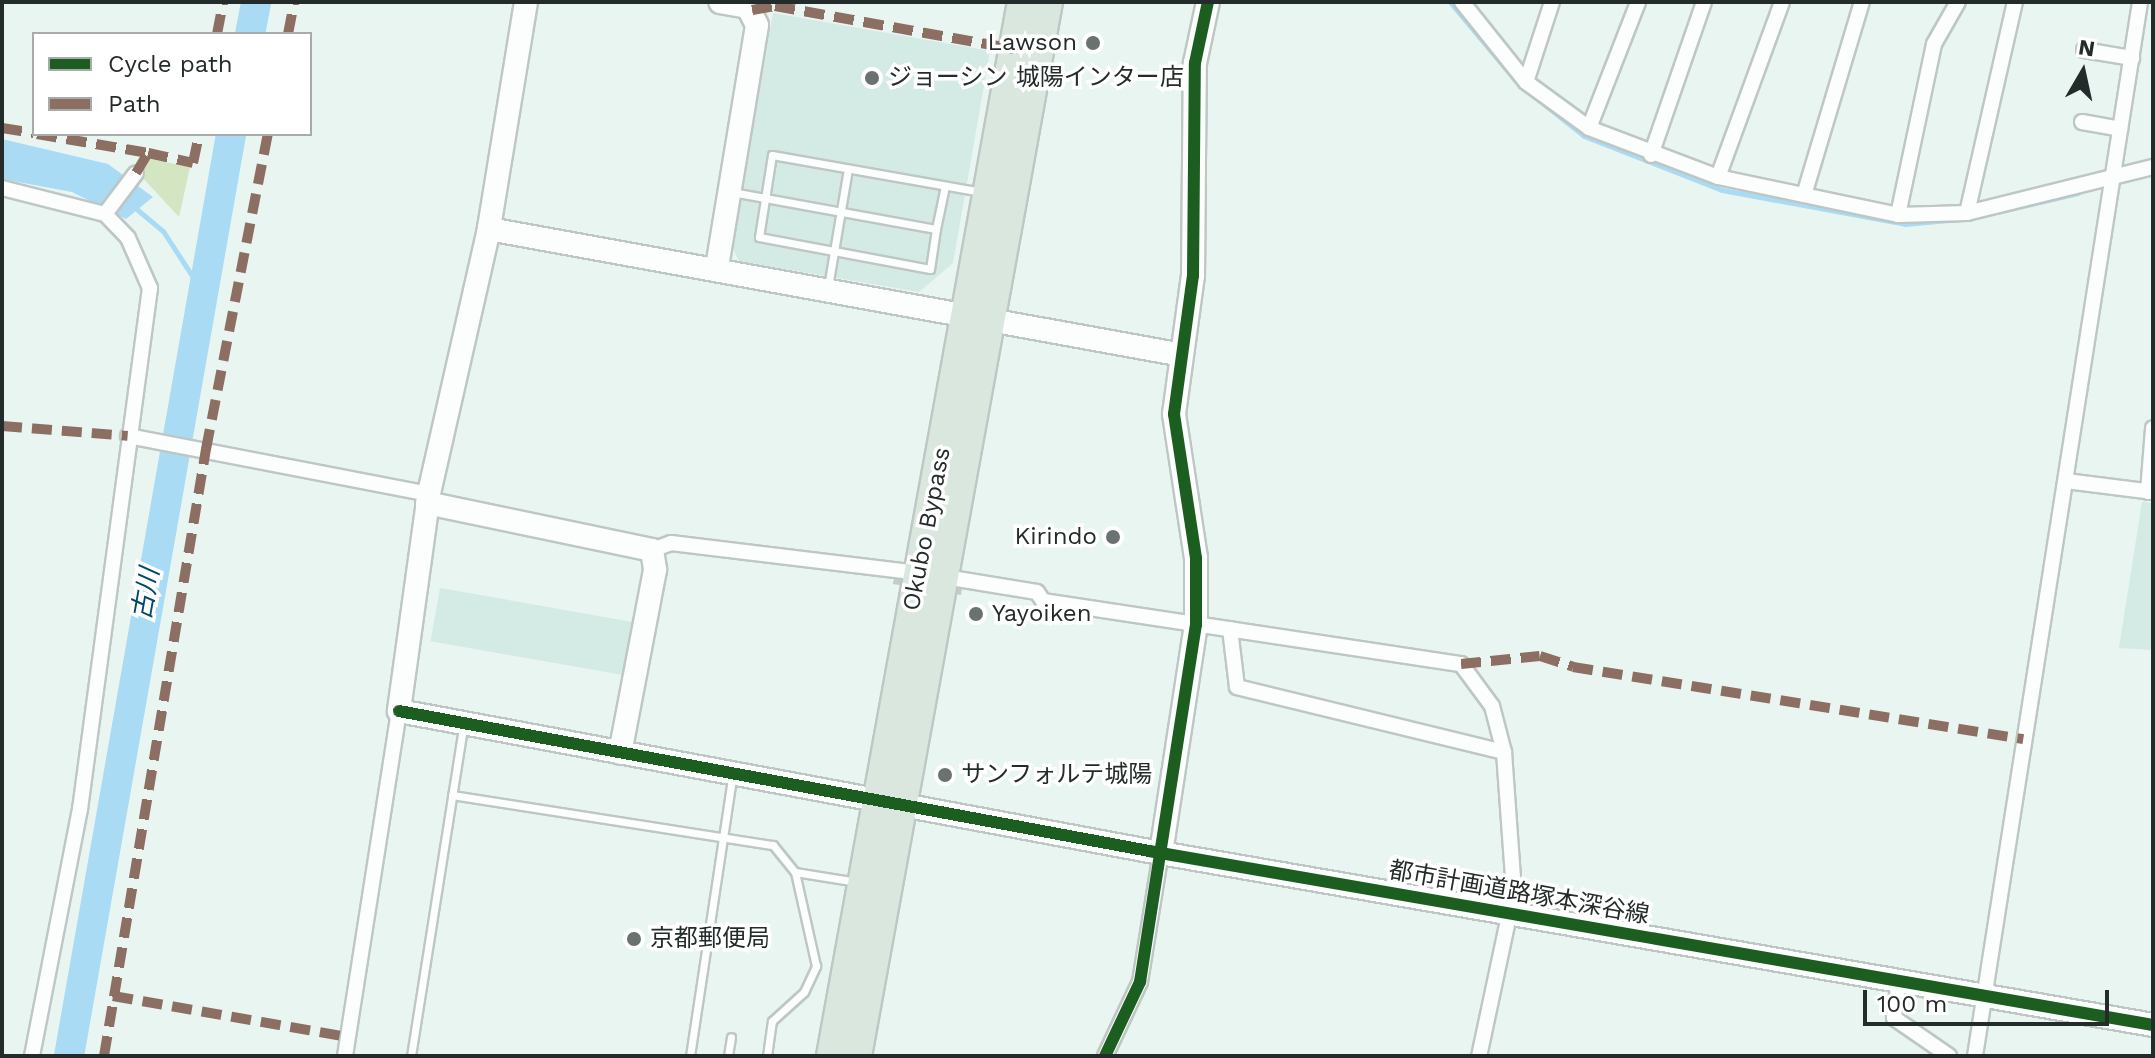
<!DOCTYPE html>
<meta charset="utf-8">
<style>
body{margin:0}
#map{position:relative;width:2155px;height:1058px;overflow:hidden;background:#e8f5f1;font-family:"Work Sans","Noto Sans JP",sans-serif}
div>[style]{position:absolute}
[style*='--x']{left:calc(var(--x)*1px);top:calc(var(--y)*1px);width:calc(var(--w)*1px);rotate:calc(var(--a)*1deg)}
.built>*{inset:0;background:#d4eae4;transform-origin:0 0}
.green>*{inset:0;background:#d3e5c1}
.water>*{inset:0;background:#aadbf4}
.stream>*{height:5px;margin:-2.5px;padding:0 2.5px;transform-origin:2.5px;border-radius:2.5px;background:#aadbf4}
.river>*{height:30px;margin:-15px;padding:0 15px;transform-origin:15px;border-radius:15px;background:#aadbf4}
.street-tunnel>*{height:14px;margin-top:-7px;transform-origin:0;background:repeating-linear-gradient(90deg,#c1cdc9 0 14px,transparent 0 21px)}
.roads{filter:drop-shadow(2px 0 #bec7c4) drop-shadow(-2px 0 #bec7c4) drop-shadow(0 2px #bec7c4) drop-shadow(0 -2px #bec7c4)}
.lane>*{height:7px;margin:-3.5px;padding:0 3.5px;transform-origin:3.5px;border-radius:3.5px;background:#fcfefd}
.street>*{height:14px;margin:-7px;padding:0 7px;transform-origin:7px;border-radius:7px;background:#fcfefd}
.secondary>*{height:22px;margin:-11px;padding:0 11px;transform-origin:11px;border-radius:11px;background:#fcfefd}
.highway>*{height:28px;margin:-14px;padding:0 14px;transform-origin:14px;border-radius:14px;background:#dae7de}
.quiet>*{height:10px;margin-top:-5px;transform-origin:0;background:repeating-linear-gradient(90deg,#8d6e63 0 20px,transparent 0 30px)}
.cycleway>*{height:12px;margin:-6px;padding:0 6px;transform-origin:6px;border-radius:6px;background:#1b5e20}
.dots>*{width:22px;height:22px;translate:-50% -50%;box-sizing:border-box;border:4px solid #fff;border-radius:50%}
span{translate:-50% -50%;white-space:nowrap;text-align:center;line-height:1.15;-webkit-text-stroke:7px #fff;paint-order:stroke}
.poi-label{font-size:24px;color:#242c2b}
.right{translate:-100% -50%;text-align:right}
.left{translate:0 -50%;text-align:left}
.street-label{font-size:24px;color:#242c2b}
.water-label{font-size:26px;color:#004968;font-style:italic}
.frame{position:absolute;inset:0;border:4px solid #242c2b;pointer-events:none}
.legend{position:absolute;left:32px;top:32px;width:280px;height:104px;box-sizing:border-box;background:#fff;border:2px solid #a7abaa;margin:0;padding:10px 14px;list-style:none;font-size:24px;color:#242c2b}
.legend li{display:flex;align-items:center;gap:16px;height:40px}
.legend b{width:40px;border:2px solid #a7abaa}
.north{position:absolute;left:2043px;top:32px;width:80px;height:80px;-webkit-text-stroke:6px #fff;paint-order:stroke;rotate:9deg;font-size:22px;font-weight:700;line-height:32px;text-align:center;color:#242c2b}
.north::after{content:'';display:block;margin:auto;width:28px;height:36px;background:#242c2b;clip-path:polygon(50% 0,100% 100%,50% 72%,0 100%)}
.scale{position:absolute;left:1863px;top:990px;width:246px;height:36px;box-sizing:border-box;border:4px solid #242c2b;border-top:0;padding-left:10px;font-size:24px;line-height:28px;white-space:nowrap;color:#242c2b;-webkit-text-stroke:6px #fff;paint-order:stroke}
</style>
<div id="map">
<div class="built">
<i style="clip-path:polygon(773px 13px,990px 51px,953px 263px,919px 292px,739px 261px,732px 248px)"></i>
<i style="clip-path:polygon(2142px 502px,2153px 503px,2153px 650px,2119px 648px)"></i>
<i style="left:440px;top:588px;width:204px;height:54px;rotate:10deg"></i>
</div>
<div class="green">
<i style="clip-path:polygon(150px 159px,190px 167px,179px 217px,140px 175px)"></i>
</div>
<div class="water">
<i style="clip-path:polygon(2px 139px,108px 164px,153px 197px,126px 219px,72px 192px,2px 179px)"></i>
</div>
<div class="stream">
<i style="--x:1450;--y:2;--w:104;--a:50.1"></i>
<i style="--x:1540;--y:101;--w:56;--a:38.5"></i>
<i style="--x:1584;--y:136;--w:148;--a:21.4"></i>
<i style="--x:1722;--y:190;--w:186;--a:10.5"></i>
<i style="--x:1905;--y:224;--w:55;--a:-5.2"></i>
<i style="--x:133;--y:206;--w:39;--a:40"></i>
<i style="--x:163;--y:231;--w:72;--a:57"></i>
<i style="--x:1997;--y:212;--w:83;--a:-13.2"></i>
</div>
<div class="river">
<i style="--x:250;--y:34;--w:33;--a:-79"></i>
<i style="--x:69;--y:1056;--w:936;--a:-80.03"></i>
</div>
<div class="street-tunnel">
<i style="--x:894;--y:577;--w:69;--a:9.2"></i>
</div>
<div class="roads">
<div class="lane">
<i style="--x:732;--y:192;--w:207;--a:10.3"></i>
<i style="--x:936;--y:229;--w:44;--a:-78.2"></i>
<i style="--x:936;--y:229;--w:40;--a:98.5"></i>
<i style="--x:930;--y:269;--w:174;--a:-169.4"></i>
<i style="--x:759;--y:237;--w:83;--a:-81"></i>
<i style="--x:772;--y:155;--w:213;--a:10"></i>
<i style="--x:828;--y:287;--w:120;--a:-80.4"></i>
<i style="--x:452;--y:795;--w:325;--a:8.9"></i>
<i style="--x:773;--y:845;--w:35;--a:51"></i>
<i style="--x:795;--y:872;--w:63;--a:9.2"></i>
<i style="--x:411;--y:1056;--w:334;--a:-81"></i>
<i style="--x:690;--y:1056;--w:282;--a:-81.4"></i>
<i style="--x:728;--y:1056;--w:19;--a:-81"></i>
<i style="--x:767;--y:1056;--w:35;--a:-82"></i>
<i style="--x:772;--y:1021;--w:43;--a:-42.2"></i>
<i style="--x:804;--y:992;--w:29;--a:-65"></i>
<i style="--x:816;--y:966;--w:96;--a:-102.6"></i>
</div>
<div class="street">
<i style="--x:1462;--y:2;--w:102;--a:51.3"></i>
<i style="--x:1526;--y:82;--w:78;--a:36.1"></i>
<i style="--x:1589;--y:128;--w:138;--a:20.8"></i>
<i style="--x:1718;--y:177;--w:184;--a:11.9"></i>
<i style="--x:1898;--y:215;--w:69;--a:-1.7"></i>
<i style="--x:1967;--y:213;--w:192;--a:-13.9"></i>
<i style="--x:2084;--y:50;--w:49;--a:9.5"></i>
<i style="--x:1526;--y:82;--w:84;--a:-72"></i>
<i style="--x:2082;--y:122;--w:39;--a:10"></i>
<i style="--x:1589;--y:128;--w:135;--a:-68.7"></i>
<i style="--x:1651;--y:155;--w:162;--a:-70.9"></i>
<i style="--x:1718;--y:177;--w:186;--a:-69.9"></i>
<i style="--x:2;--y:188;--w:106;--a:14.2"></i>
<i style="--x:105;--y:214;--w:33;--a:46"></i>
<i style="--x:128;--y:238;--w:55;--a:66.3"></i>
<i style="--x:150;--y:288;--w:526;--a:97.65"></i>
<i style="--x:80;--y:809;--w:252;--a:101"></i>
<i style="--x:1804;--y:195;--w:202;--a:-73.3"></i>
<i style="--x:1967;--y:213;--w:216;--a:-77.2"></i>
<i style="--x:105;--y:214;--w:51;--a:-52.9"></i>
<i style="--x:1898;--y:215;--w:175;--a:-78.1"></i>
<i style="--x:1934;--y:44;--w:48;--a:-60.3"></i>
<i style="--x:128;--y:436;--w:307;--a:10.9"></i>
<i style="--x:2066;--y:481;--w:88;--a:7.2"></i>
<i style="--x:2148;--y:492;--w:64;--a:-85.5"></i>
<i style="--x:652;--y:550;--w:20;--a:-20"></i>
<i style="--x:671;--y:543;--w:249;--a:6.9"></i>
<i style="--x:945;--y:577;--w:93;--a:9.3"></i>
<i style="--x:1037;--y:592;--w:11;--a:56"></i>
<i style="--x:1043;--y:601;--w:423;--a:8.6"></i>
<i style="--x:1461;--y:664;--w:52;--a:53.6"></i>
<i style="--x:1492;--y:706;--w:48;--a:75.4"></i>
<i style="--x:1504;--y:752;--w:140;--a:85.9"></i>
<i style="--x:1514;--y:892;--w:168;--a:102"></i>
<i style="--x:1230;--y:629;--w:58;--a:83.1"></i>
<i style="--x:1237;--y:687;--w:275;--a:13.7"></i>
<i style="--x:1899;--y:981;--w:37;--a:98"></i>
<i style="--x:1894;--y:1018;--w:67;--a:34.6"></i>
<i style="--x:345;--y:1056;--w:349;--a:-81.1"></i>
<i style="--x:1105;--y:1056;--w:82;--a:-64.7"></i>
<i style="--x:1140;--y:982;--w:131;--a:-80.8"></i>
<i style="--x:1975;--y:1056;--w:1067;--a:-81.1"></i>
</div>
<div class="secondary">
<i style="--x:526;--y:2;--w:230;--a:99.3"></i>
<i style="--x:489;--y:229;--w:272;--a:102.8"></i>
<i style="--x:429;--y:494;--w:219;--a:97.9"></i>
<i style="--x:399;--y:711;--w:763;--a:10.57"></i>
<i style="--x:1149;--y:851;--w:1019;--a:9.83"></i>
<i style="--x:489;--y:229;--w:704;--a:10.3"></i>
<i style="--x:717;--y:267;--w:245;--a:-80.6"></i>
<i style="--x:757;--y:25;--w:20;--a:-117"></i>
<i style="--x:748;--y:7;--w:28;--a:-170"></i>
<i style="--x:427;--y:503;--w:230;--a:11.8"></i>
<i style="--x:652;--y:550;--w:20;--a:81"></i>
<i style="--x:655;--y:570;--w:186;--a:100.8"></i>
<i style="--x:1161;--y:853;--w:231;--a:-81.3"></i>
<i style="--x:1196;--y:625;--w:67;--a:-90"></i>
<i style="--x:1196;--y:558;--w:146;--a:-98.7"></i>
<i style="--x:1174;--y:414;--w:139;--a:-82.2"></i>
<i style="--x:1193;--y:276;--w:213;--a:-89.5"></i>
<i style="--x:1195;--y:63;--w:62;--a:-78"></i>
</div>
<div class="highway">
<i style="--x:831;--y:1056;--w:1071;--a:-79.73"></i>
<i style="--x:857;--y:1056;--w:1071;--a:-79.73"></i>
</div>
</div>
<div class="quiet">
<i style="--x:752;--y:10;--w:23;--a:-10"></i>
<i style="--x:775;--y:6;--w:243;--a:10.2"></i>
<i style="--x:217;--y:34;--w:33;--a:-79"></i>
<i style="--x:288;--y:34;--w:33;--a:-79"></i>
<i style="--x:2;--y:128;--w:32;--a:9"></i>
<i style="--x:37;--y:134;--w:113;--a:9.7"></i>
<i style="--x:136;--y:173;--w:23;--a:-59"></i>
<i style="--x:148;--y:153;--w:46;--a:12.5"></i>
<i style="--x:193;--y:163;--w:30;--a:-78"></i>
<i style="--x:2;--y:426;--w:126;--a:4.5"></i>
<i style="--x:1461;--y:664;--w:79;--a:-5.8"></i>
<i style="--x:1540;--y:656;--w:35;--a:18"></i>
<i style="--x:1573;--y:667;--w:456;--a:9.1"></i>
<i style="--x:113;--y:996;--w:239;--a:9.9"></i>
<i style="--x:104;--y:1056;--w:616;--a:-80.46"></i>
<i style="--x:206;--y:449;--w:321;--a:-78.9"></i>
</div>
<div class="cycleway">
<i style="--x:399;--y:711;--w:763;--a:10.57"></i>
<i style="--x:1149;--y:851;--w:1019;--a:9.83"></i>
<i style="--x:1105;--y:1056;--w:82;--a:-64.7"></i>
<i style="--x:1140;--y:982;--w:361;--a:-81.1"></i>
<i style="--x:1196;--y:625;--w:67;--a:-90"></i>
<i style="--x:1196;--y:558;--w:146;--a:-98.7"></i>
<i style="--x:1174;--y:414;--w:139;--a:-82.2"></i>
<i style="--x:1193;--y:276;--w:213;--a:-89.5"></i>
<i style="--x:1195;--y:63;--w:62;--a:-78"></i>
</div>
<div class="dots">
<i style="left:1093px;top:43px;background:#697270"></i>
<i style="left:872px;top:78px;background:#697270"></i>
<i style="left:1113px;top:537px;background:#697270"></i>
<i style="left:976px;top:614px;background:#697270"></i>
<i style="left:945px;top:775px;background:#697270"></i>
<i style="left:634px;top:939px;background:#697270"></i>
</div>
<div class="poi-label">
<span class="right" style="left:1077px;top:43px">Lawson</span>
<span class="left" style="left:888px;top:78px">ジョーシン 城陽インター店</span>
<span class="right" style="left:1097px;top:537px">Kirindo</span>
<span class="left" style="left:992px;top:614px">Yayoiken</span>
<span class="left" style="left:961px;top:775px">サンフォルテ城陽</span>
<span class="left" style="left:650px;top:939px">京都郵便局</span>
</div>
<div class="street-label">
<span style="left:927px;top:529px;rotate:-79deg">Okubo Bypass</span>
<span style="left:1519px;top:893px;rotate:10deg">都市計画道路塚本深谷線</span>
</div>
<div class="water-label">
<span style="left:146px;top:594px;rotate:-80deg">古川</span>
</div>
<div class="frame"></div>
<ul class="legend">
<li><b style="height:10px;background:#1b5e20"></b>Cycle path</li>
<li><b style="height:10px;background:#8d6e63"></b>Path</li>
</ul>
<div class="north">N</div>
<div class="scale">100 m</div>
</div>
